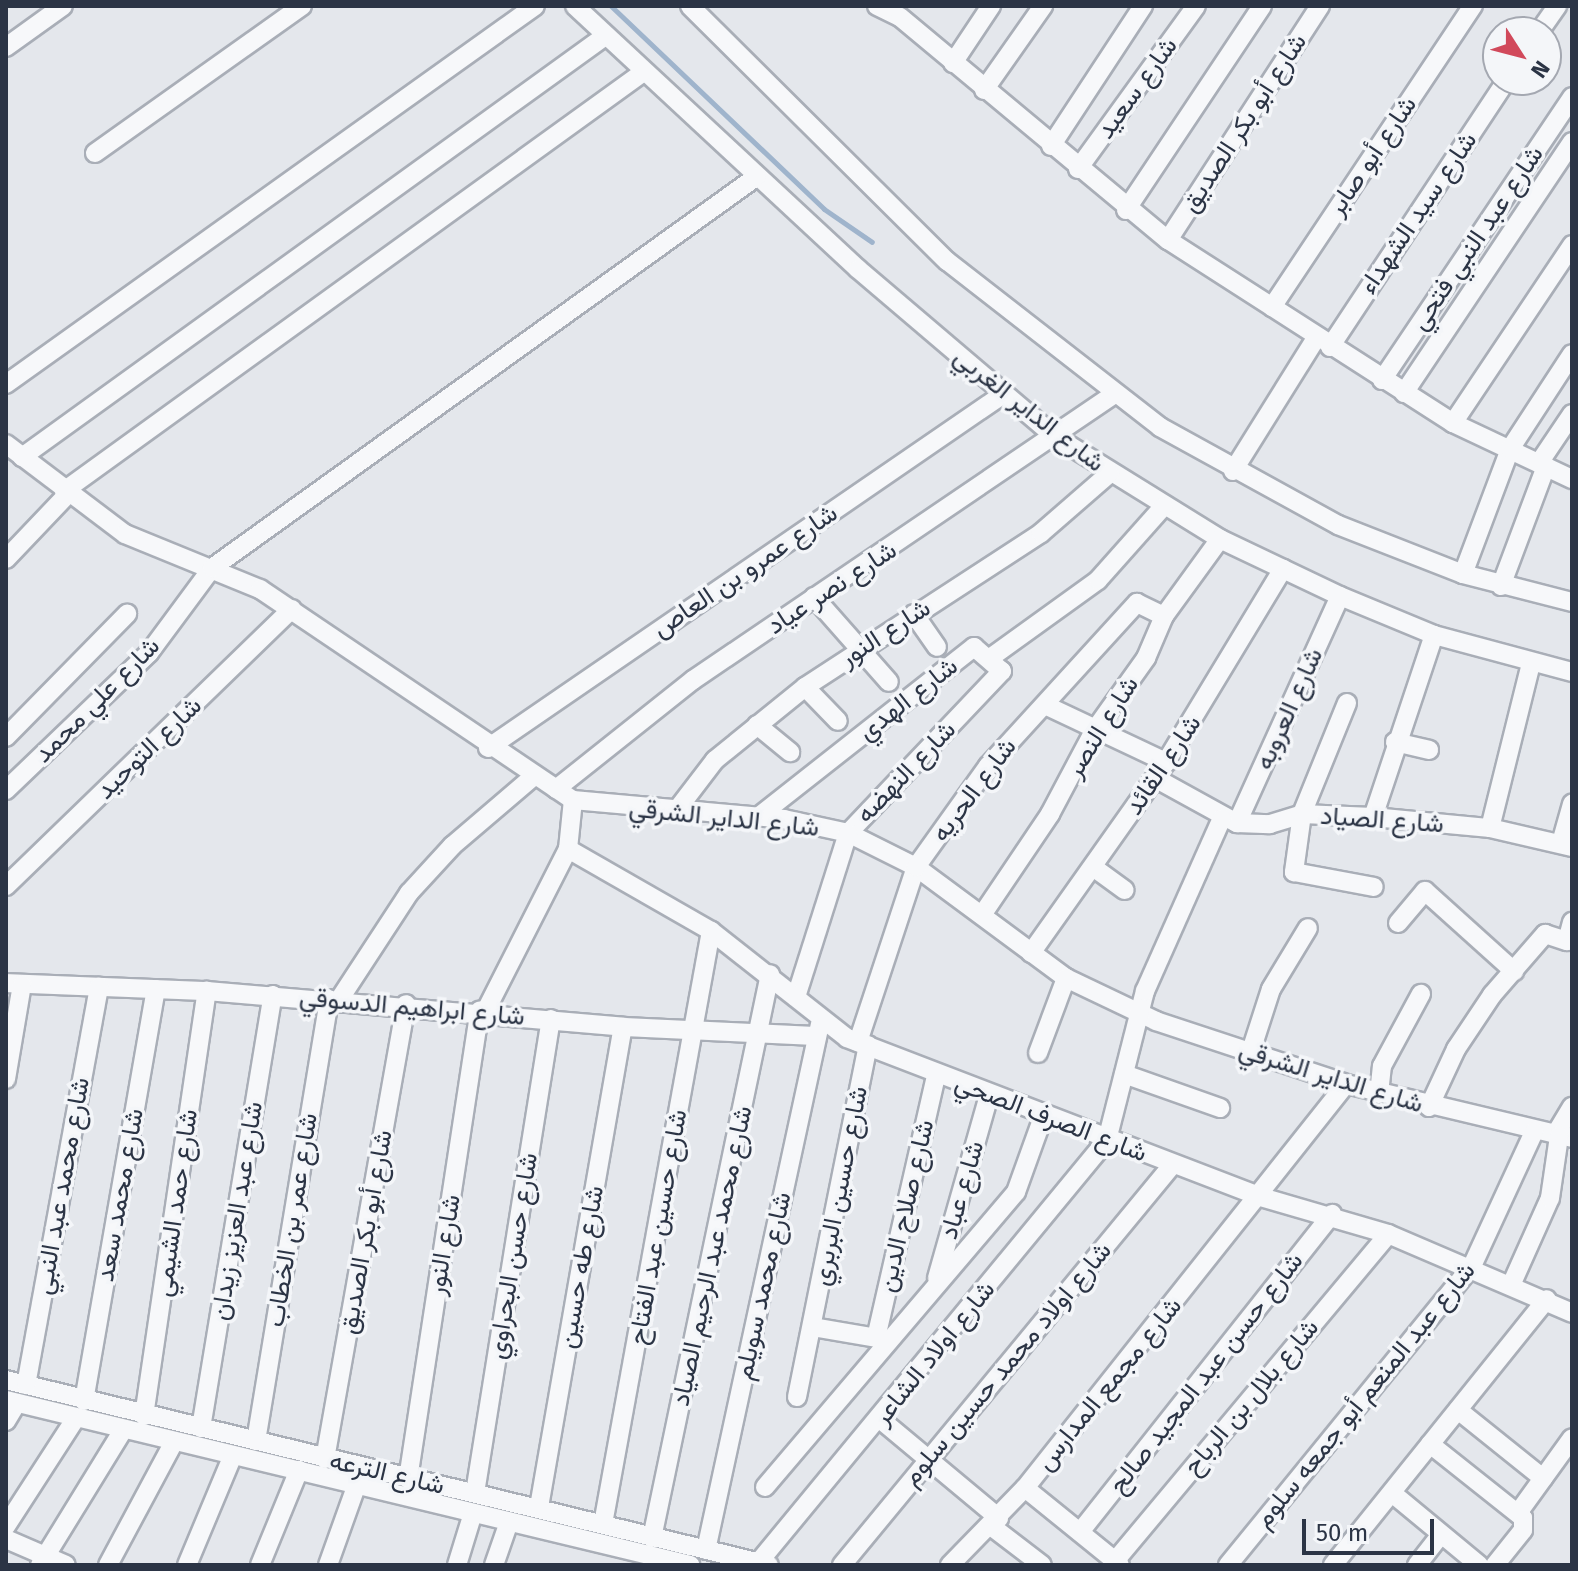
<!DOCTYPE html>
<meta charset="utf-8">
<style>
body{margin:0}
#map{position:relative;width:1578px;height:1571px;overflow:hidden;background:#e4e7ec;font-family:"Fira Sans",Vazirmatn,sans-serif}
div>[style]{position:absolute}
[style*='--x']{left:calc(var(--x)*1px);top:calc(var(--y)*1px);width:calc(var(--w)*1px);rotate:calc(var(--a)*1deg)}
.stream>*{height:5px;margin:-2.5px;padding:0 2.5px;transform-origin:2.5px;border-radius:2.5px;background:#9fb4cc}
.roads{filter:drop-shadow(2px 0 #a9aeb7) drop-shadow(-2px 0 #a9aeb7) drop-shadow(0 2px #a9aeb7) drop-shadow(0 -2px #a9aeb7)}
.street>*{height:18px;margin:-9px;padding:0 9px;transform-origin:9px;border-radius:9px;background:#f7f8fa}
span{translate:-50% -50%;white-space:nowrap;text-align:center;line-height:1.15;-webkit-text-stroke:7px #f4f6f9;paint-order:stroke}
.street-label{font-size:26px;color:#2b3445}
.frame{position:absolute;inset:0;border:8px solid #2b3445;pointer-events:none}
.north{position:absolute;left:1482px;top:16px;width:80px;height:80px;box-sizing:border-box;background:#f4f6f9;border:2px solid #a4a8b1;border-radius:50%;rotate:126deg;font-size:22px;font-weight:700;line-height:32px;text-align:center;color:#2b3445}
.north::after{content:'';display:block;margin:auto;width:28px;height:36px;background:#d1495b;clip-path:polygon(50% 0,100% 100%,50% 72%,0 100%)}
.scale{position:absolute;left:1302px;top:1519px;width:132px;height:36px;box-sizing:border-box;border:4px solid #2b3445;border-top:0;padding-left:10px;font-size:24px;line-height:28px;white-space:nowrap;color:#2b3445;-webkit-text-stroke:6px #f4f6f9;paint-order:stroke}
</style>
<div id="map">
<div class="stream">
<i style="--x:611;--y:6;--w:294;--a:43.6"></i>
<i style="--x:824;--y:209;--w:58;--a:34.5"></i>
</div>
<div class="roads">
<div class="street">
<i style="--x:575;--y:6;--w:386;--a:42.9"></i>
<i style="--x:858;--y:269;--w:257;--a:40.4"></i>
<i style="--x:1054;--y:436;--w:195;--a:31.8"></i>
<i style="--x:1220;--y:539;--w:133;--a:25.4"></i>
<i style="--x:1340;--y:596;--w:102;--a:22.5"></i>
<i style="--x:1434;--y:635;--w:143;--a:15"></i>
<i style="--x:690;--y:6;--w:362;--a:44.8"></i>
<i style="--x:947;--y:261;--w:270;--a:37.9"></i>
<i style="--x:1160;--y:427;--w:203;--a:28.8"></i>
<i style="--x:1338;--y:525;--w:134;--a:21.4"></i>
<i style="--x:1463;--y:574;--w:113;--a:14.4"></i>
<i style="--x:877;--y:6;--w:25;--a:26"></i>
<i style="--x:900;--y:17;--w:349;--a:39.8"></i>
<i style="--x:1168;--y:240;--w:339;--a:32.7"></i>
<i style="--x:1453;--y:423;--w:132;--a:25.2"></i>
<i style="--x:1539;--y:32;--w:32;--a:-55"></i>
<i style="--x:6;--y:47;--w:70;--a:-35.7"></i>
<i style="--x:953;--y:63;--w:69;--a:-56.3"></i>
<i style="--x:984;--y:90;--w:103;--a:-54.9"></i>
<i style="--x:1051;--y:146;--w:168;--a:-56.7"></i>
<i style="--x:95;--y:153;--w:254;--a:-35.4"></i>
<i style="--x:1078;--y:169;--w:201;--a:-54.1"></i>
<i style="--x:1126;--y:210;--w:245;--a:-56.3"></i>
<i style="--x:1168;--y:240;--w:279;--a:-57"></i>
<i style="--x:1272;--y:307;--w:362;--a:-56.3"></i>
<i style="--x:1330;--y:347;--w:320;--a:-56.5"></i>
<i style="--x:1382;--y:380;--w:341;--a:-56.1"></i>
<i style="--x:6;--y:384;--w:650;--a:-35.55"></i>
<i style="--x:1404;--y:393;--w:302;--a:-56.2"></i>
<i style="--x:1453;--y:423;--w:214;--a:-56.2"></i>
<i style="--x:6;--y:444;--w:149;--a:37.1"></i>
<i style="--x:125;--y:534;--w:146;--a:22.2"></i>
<i style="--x:260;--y:589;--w:377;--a:34"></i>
<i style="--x:573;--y:800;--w:212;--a:5.1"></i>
<i style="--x:784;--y:819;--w:66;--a:12.3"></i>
<i style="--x:848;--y:833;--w:76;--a:26.6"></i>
<i style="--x:916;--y:867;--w:187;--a:36.5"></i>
<i style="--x:1066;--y:978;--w:100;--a:25.5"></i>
<i style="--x:1156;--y:1021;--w:200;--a:18.3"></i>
<i style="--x:1346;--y:1084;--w:232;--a:13.4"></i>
<i style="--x:22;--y:457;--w:719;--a:-35.83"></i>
<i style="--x:1539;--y:463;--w:59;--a:-56"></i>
<i style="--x:1233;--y:471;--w:157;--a:-58"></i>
<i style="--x:64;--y:491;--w:713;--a:-35.87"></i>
<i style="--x:6;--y:559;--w:90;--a:-46.4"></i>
<i style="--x:1463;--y:574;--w:134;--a:-69.4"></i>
<i style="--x:1510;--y:449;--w:113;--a:-56.9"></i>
<i style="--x:1501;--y:586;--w:128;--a:-69.4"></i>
<i style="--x:814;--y:597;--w:113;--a:48.6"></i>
<i style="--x:914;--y:614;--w:40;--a:55.1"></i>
<i style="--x:990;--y:658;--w:133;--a:-35.8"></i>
<i style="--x:1098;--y:580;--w:98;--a:-48.3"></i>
<i style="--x:805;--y:687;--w:47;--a:45.9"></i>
<i style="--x:1347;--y:703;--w:120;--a:112.1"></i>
<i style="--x:1302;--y:814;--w:59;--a:97.9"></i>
<i style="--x:1294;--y:872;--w:81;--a:10.6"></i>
<i style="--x:1047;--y:706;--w:132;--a:25.2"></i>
<i style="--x:757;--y:725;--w:43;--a:39.3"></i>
<i style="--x:6;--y:737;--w:173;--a:-45.5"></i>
<i style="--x:1395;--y:742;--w:35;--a:13"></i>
<i style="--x:488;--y:748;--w:624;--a:-34.48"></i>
<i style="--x:1155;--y:778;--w:94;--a:28.8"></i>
<i style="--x:1237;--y:823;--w:33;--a:2"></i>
<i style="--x:1270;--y:824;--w:34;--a:-17"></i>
<i style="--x:1302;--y:814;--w:71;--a:2.4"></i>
<i style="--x:1373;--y:817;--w:118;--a:5.4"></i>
<i style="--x:1490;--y:828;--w:84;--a:13"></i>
<i style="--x:556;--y:789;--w:175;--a:-38.5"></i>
<i style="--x:693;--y:680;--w:508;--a:-34.16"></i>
<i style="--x:6;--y:790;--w:198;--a:-43.8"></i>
<i style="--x:149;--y:653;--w:106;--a:-53.5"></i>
<i style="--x:212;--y:568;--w:670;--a:-35.71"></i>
<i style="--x:676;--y:811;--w:64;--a:-52.6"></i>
<i style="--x:715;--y:760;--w:116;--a:-39"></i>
<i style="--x:805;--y:687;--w:282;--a:-33.1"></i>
<i style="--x:1041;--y:533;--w:91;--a:-41"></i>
<i style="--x:758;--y:817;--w:275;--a:-38.2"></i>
<i style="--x:974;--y:647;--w:37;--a:41"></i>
<i style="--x:1002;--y:671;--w:224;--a:133.5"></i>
<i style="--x:848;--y:833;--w:172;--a:107.6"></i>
<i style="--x:1373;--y:817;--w:192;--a:-71.5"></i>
<i style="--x:1237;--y:823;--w:249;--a:-65.6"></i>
<i style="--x:1490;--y:828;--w:170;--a:-76"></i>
<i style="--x:1561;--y:843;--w:41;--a:-74.2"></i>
<i style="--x:568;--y:849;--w:165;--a:29.8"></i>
<i style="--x:711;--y:931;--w:173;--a:38.2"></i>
<i style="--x:847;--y:1038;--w:443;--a:21"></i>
<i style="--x:1261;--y:1197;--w:132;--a:16.2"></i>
<i style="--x:1388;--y:1234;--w:200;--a:23.2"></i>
<i style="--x:1093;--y:867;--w:39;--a:36"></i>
<i style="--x:6;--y:886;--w:398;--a:-44.1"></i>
<i style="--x:982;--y:915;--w:122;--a:-56"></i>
<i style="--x:1050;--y:814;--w:94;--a:-62.1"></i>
<i style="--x:1094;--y:731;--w:90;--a:-54.5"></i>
<i style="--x:1146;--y:658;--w:46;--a:-66.8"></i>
<i style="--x:1164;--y:616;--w:95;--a:-54"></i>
<i style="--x:1398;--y:923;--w:42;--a:-49.8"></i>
<i style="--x:1425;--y:891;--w:120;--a:42"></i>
<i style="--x:1031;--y:953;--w:234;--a:-54.7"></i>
<i style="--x:1166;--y:762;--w:226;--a:-58.8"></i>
<i style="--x:6;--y:983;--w:201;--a:2.3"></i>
<i style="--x:207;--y:991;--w:418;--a:4.9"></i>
<i style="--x:623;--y:1027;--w:194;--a:2.7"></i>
<i style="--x:339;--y:1000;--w:128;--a:-56.8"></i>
<i style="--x:409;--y:893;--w:64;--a:-47.5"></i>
<i style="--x:452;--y:846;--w:108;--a:-40.5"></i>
<i style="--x:485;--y:1012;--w:183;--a:-63"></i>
<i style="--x:568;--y:849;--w:49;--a:-84.2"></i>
<i style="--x:858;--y:1042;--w:184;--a:-71.7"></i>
<i style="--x:916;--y:867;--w:124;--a:-54.5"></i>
<i style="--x:988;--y:766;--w:221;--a:-47.6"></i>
<i style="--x:1137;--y:603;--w:30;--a:26"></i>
<i style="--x:1038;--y:1053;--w:80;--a:-69.5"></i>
<i style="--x:1250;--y:1054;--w:68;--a:-72.1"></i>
<i style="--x:1271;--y:989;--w:71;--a:-58.8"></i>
<i style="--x:1124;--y:1074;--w:102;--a:19.5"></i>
<i style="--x:6;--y:1079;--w:96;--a:-80.4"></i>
<i style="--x:1379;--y:1094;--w:28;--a:-84"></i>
<i style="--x:1382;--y:1066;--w:82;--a:-61.6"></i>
<i style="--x:1429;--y:1107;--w:64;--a:-65"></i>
<i style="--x:1456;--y:1049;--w:65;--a:-56.3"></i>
<i style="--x:1492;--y:995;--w:81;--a:-49"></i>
<i style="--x:1545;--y:934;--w:23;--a:18"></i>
<i style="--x:1567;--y:941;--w:20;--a:-75"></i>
<i style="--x:1555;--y:1135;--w:33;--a:-59"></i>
<i style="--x:937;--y:1278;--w:189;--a:-74.1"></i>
<i style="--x:1512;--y:1283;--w:93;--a:-65.9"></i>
<i style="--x:1550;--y:1198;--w:63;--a:-81.7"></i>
<i style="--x:812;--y:1327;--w:77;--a:9.7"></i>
<i style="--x:876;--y:1338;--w:270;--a:-77.1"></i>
<i style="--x:6;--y:1380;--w:785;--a:13.63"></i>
<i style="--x:26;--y:1385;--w:405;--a:-79.6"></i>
<i style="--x:797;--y:1397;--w:359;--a:-78.6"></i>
<i style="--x:6;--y:1400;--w:704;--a:13.56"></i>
<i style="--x:84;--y:1401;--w:418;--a:-80.1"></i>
<i style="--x:1458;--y:1410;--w:109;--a:38.7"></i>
<i style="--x:144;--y:1416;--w:430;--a:-81.6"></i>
<i style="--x:880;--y:1419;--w:155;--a:39.8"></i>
<i style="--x:6;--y:1421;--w:21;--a:-59"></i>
<i style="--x:201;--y:1428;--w:439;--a:-80.6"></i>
<i style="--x:256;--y:1441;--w:448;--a:-80.6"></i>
<i style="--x:1430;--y:1444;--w:119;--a:38.5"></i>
<i style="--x:1523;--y:1518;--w:12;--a:90"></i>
<i style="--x:1523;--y:1530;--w:45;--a:128.7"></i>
<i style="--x:325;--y:1459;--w:462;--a:-79.9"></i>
<i style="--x:408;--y:1479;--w:474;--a:-81.3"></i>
<i style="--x:765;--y:1487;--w:387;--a:-49.6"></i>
<i style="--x:1016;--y:1192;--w:80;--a:-70.2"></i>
<i style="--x:1025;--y:1488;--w:122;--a:39"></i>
<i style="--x:475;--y:1493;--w:480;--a:-80.9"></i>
<i style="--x:1392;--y:1493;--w:113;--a:39.6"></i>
<i style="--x:539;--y:1507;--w:487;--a:-80.1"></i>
<i style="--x:1518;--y:1513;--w:92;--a:-54.2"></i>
<i style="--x:603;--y:1524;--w:603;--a:-79.68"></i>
<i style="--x:6;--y:1526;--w:129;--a:-57.1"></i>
<i style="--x:991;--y:1526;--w:64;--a:37.4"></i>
<i style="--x:1080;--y:1532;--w:406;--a:-51.6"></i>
<i style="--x:652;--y:1538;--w:576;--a:-78.18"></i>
<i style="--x:6;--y:1539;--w:65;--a:23.4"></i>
<i style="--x:706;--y:1550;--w:538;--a:-77.77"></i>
<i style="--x:1115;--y:1561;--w:426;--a:-50.1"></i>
<i style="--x:758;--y:1563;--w:548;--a:-50.48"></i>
<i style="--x:1107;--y:1140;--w:154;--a:-75.7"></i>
<i style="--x:1145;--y:991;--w:189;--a:-66"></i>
<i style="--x:40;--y:1565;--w:158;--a:-58.4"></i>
<i style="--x:108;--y:1565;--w:140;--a:-61.8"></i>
<i style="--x:187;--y:1565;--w:119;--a:-67.3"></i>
<i style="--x:260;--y:1565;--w:103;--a:-67.7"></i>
<i style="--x:328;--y:1565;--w:86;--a:-70.3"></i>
<i style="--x:457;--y:1565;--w:54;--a:-72.9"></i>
<i style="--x:494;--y:1565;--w:46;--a:-70.8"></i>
<i style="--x:842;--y:1565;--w:520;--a:-50.46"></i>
<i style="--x:950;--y:1565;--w:107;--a:-45.8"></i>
<i style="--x:1025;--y:1488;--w:516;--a:-51.53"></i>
<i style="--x:1228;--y:1565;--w:386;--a:-50.8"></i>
<i style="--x:1472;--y:1266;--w:148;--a:-65.2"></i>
<i style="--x:1333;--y:1565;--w:341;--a:-51.2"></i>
<i style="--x:1417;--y:1565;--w:39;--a:-52"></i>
</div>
</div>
<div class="street-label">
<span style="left:1137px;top:88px;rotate:-54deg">شارع سعيد</span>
<span style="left:1244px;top:123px;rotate:-57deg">شارع أبو بكر الصديق</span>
<span style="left:1372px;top:156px;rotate:-56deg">شارع أبو صابر</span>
<span style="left:1418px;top:213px;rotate:-56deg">شارع سيد الشهداء</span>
<span style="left:1477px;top:238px;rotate:-56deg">شارع عبد النبي فتحي</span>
<span style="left:1029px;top:410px;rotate:38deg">شارع الداير الغربي</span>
<span style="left:745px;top:571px;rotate:-34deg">شارع عمرو بن العاص</span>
<span style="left:832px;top:588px;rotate:-33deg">شارع نصر عياد</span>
<span style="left:885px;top:633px;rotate:-33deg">شارع النور</span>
<span style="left:908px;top:699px;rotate:-38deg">شارع الهدي</span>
<span style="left:97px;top:700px;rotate:-45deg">شارع علي محمد</span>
<span style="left:1289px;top:709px;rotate:-66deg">شارع العروبه</span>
<span style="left:1102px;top:727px;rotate:-58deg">شارع النصر</span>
<span style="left:149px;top:748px;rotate:-44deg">شارع التوحيد</span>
<span style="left:1163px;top:765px;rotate:-56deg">شارع القائد</span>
<span style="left:906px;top:772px;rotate:-46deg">شارع النهضه</span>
<span style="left:974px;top:790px;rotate:-53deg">شارع الحريه</span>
<span style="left:724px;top:818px;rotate:6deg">شارع الداير الشرقي</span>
<span style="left:1382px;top:820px;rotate:4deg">شارع الصياد</span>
<span style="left:412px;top:1007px;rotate:5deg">شارع ابراهيم الدسوقي</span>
<span style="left:1331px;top:1077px;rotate:17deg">شارع الداير الشرقي</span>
<span style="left:1051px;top:1118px;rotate:21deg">شارع الصرف الصحي</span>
<span style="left:62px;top:1186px;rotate:-80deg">شارع محمد عبد النبي</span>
<span style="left:840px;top:1186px;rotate:-79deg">شارع حسين البربري</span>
<span style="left:962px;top:1190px;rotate:-74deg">شارع عباد</span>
<span style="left:120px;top:1195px;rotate:-80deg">شارع محمد سعد</span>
<span style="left:176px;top:1203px;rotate:-82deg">شارع حمد الشيمي</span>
<span style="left:906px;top:1206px;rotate:-77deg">شارع صلاح الدين</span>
<span style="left:237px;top:1211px;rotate:-81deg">شارع عبد العزيز زيدان</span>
<span style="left:292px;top:1220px;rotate:-81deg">شارع عمر بن الخطاب</span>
<span style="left:658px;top:1227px;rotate:-80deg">شارع حسين عبد الفتاح</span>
<span style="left:366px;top:1232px;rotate:-80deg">شارع أبو بكر الصديق</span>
<span style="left:444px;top:1245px;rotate:-81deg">شارع النور</span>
<span style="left:513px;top:1256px;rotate:-81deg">شارع حسن البحراوي</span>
<span style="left:712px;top:1256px;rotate:-78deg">شارع محمد عبد الرحيم الصياد</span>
<span style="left:581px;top:1267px;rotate:-80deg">شارع طه حسين</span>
<span style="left:763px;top:1286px;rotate:-78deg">شارع محمد سويلم</span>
<span style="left:934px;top:1353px;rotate:-51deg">شارع اولاد الشاعر</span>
<span style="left:1007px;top:1364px;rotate:-50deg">شارع اولاد محمد حسين سلوم</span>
<span style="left:1206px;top:1373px;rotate:-52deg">شارع حسن عبد المجيد صالح</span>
<span style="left:1109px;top:1384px;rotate:-51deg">شارع مجمع المدارس</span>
<span style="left:1365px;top:1395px;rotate:-51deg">شارع عبد المنعم أبو جمعه سلوم</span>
<span style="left:1251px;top:1397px;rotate:-50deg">شارع بلال بن الرباح</span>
<span style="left:387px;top:1473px;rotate:13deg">شارع الترعه</span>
</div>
<div class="frame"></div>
<div class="north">N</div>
<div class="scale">50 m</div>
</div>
